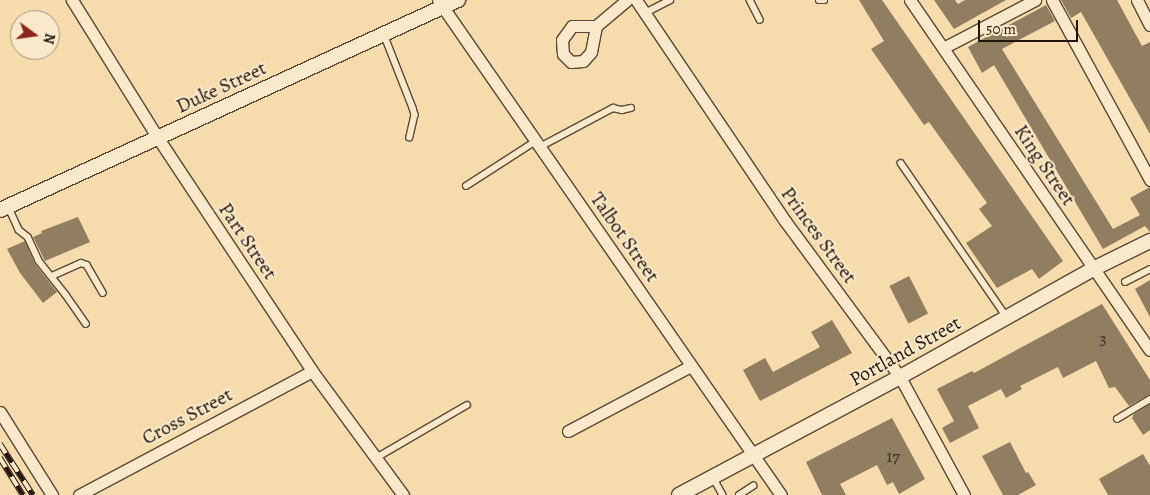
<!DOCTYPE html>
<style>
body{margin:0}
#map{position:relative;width:1150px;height:495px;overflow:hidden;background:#f6dcac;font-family:Alegreya,serif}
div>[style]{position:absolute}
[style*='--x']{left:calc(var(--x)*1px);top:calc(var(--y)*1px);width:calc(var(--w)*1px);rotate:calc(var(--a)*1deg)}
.building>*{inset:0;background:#917d60;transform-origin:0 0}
.roads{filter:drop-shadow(1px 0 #584835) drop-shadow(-1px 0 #584835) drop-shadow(0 1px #584835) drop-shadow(0 -1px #584835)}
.service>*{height:5.5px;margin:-2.75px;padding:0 2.75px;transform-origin:2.75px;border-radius:2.75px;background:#f9e8c9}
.minor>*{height:11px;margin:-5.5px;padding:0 5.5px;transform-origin:5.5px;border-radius:5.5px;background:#f9e8c9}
.tertiary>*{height:14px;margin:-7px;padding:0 7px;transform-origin:7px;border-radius:7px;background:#f9e8c9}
.rail>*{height:5.5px;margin-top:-2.75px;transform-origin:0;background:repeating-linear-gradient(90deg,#f9e8c9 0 11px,#23160d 0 22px);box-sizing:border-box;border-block:1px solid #23160d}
span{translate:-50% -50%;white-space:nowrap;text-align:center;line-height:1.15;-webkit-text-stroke:4px #f9e8c9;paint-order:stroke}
.number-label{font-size:18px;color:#3e3022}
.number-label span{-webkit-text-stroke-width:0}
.street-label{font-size:20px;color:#23160d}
.north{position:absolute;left:10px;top:10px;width:50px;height:50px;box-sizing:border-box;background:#f9e8c9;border:1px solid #a3947e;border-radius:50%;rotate:104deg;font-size:14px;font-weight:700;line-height:20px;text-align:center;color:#23160d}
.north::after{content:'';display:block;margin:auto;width:18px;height:22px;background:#8f2418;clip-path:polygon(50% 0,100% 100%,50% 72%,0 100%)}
.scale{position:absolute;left:978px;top:20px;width:100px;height:22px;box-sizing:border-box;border:2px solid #23160d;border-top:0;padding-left:6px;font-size:15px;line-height:18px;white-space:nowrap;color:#23160d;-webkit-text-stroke:4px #f9e8c9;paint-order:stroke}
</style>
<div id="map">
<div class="building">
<i style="clip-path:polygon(859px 0,882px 0,1063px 261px,1039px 279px,1032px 269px,997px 288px,966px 243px,992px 226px,979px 209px,987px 203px,929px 122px,924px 125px,871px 49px,884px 41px)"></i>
<i style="clip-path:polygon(934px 0,955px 0,958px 4px,965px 0,1006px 0,954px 29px)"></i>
<i style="clip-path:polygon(1061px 0,1117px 0,1142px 46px,1150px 42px,1150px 134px,1081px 12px,1071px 18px)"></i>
<i style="clip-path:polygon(1046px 5px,1055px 21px,1002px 49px,1113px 229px,1140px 215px,1130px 198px,1150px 187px,1150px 232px,1145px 226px,1103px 249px,994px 65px,982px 73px,968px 47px)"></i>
<i style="clip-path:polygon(78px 217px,90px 242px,45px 261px,33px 237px,42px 233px,41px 231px)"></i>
<i style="clip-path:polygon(25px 241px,35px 264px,57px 292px,43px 303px,20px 273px,7px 249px)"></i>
<i style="left:909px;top:276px;width:42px;height:22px;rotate:63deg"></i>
<i style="clip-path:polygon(1150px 280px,1150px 317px,1135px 289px)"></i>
<i style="clip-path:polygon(1102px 304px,1150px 380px,1150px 394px,1129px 406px,1115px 387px,1109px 388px,1096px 361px,1063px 378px,1058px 367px,1020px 386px,1022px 389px,1006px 398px,1001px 389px,968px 406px,979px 428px,950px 443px,942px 428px,954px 421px,937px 389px,972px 371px,974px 373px)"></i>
<i style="clip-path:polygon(832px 320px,852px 353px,760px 401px,743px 370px,765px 358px,773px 372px,820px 347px,811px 332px)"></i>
<i style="clip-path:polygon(1150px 404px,1150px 430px,1143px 435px,1132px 418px,1134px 414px)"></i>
<i style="clip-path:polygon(892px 418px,925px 479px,899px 494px,893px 482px,887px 485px,877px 465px,840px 484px,846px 495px,822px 495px,806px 462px)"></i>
<i style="clip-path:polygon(1010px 442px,1026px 473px,1028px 472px,1036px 485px,1018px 495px,1003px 495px,982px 456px)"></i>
<i style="clip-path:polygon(1143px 454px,1150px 466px,1150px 495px,1108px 495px,1099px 479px)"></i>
</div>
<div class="roads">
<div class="service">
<i style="--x:750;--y:0;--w:22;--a:63"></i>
<i style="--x:819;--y:0;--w:5;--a:0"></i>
<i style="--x:645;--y:13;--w:28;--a:-27"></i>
<i style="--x:384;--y:34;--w:79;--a:68.6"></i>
<i style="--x:413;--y:108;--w:7;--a:74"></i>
<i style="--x:415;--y:115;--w:23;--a:103"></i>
<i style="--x:540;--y:147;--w:83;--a:-28.1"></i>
<i style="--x:613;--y:108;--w:9;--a:13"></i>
<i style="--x:622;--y:110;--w:9;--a:-13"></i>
<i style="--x:901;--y:163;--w:187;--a:55.5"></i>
<i style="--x:466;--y:186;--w:83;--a:-32.7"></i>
<i style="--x:8;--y:206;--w:26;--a:65"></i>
<i style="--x:19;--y:230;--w:11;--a:38"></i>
<i style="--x:28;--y:237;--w:26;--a:65"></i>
<i style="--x:39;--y:261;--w:43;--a:51.5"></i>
<i style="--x:66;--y:295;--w:35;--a:55"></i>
<i style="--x:52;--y:276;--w:32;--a:-24"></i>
<i style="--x:81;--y:263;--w:6;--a:18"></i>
<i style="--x:87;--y:265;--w:32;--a:60"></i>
<i style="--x:1125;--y:282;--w:28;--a:-27"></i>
<i style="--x:1117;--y:419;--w:39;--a:-31"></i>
<i style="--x:376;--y:458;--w:105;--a:-30.2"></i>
<i style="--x:713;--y:477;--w:21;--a:61"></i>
<i style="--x:739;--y:495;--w:17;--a:-33"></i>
</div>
<div class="minor">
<i style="--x:72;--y:0;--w:163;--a:58.1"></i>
<i style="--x:158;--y:138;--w:279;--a:56.5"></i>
<i style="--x:312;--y:371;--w:154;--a:53.7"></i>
<i style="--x:438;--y:0;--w:602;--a:55.28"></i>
<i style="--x:636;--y:0;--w:267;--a:56"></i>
<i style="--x:785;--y:221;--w:194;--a:53.6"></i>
<i style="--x:900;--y:377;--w:134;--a:61.5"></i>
<i style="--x:910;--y:0;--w:424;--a:55.6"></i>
<i style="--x:1052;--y:0;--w:205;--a:61.4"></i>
<i style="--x:1137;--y:0;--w:28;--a:63"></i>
<i style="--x:596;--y:26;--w:24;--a:180"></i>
<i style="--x:572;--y:26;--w:17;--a:126"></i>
<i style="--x:562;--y:40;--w:14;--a:86"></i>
<i style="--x:563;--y:54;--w:11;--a:45"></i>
<i style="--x:571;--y:62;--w:12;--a:-5"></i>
<i style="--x:583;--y:61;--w:12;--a:-48"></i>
<i style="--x:591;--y:52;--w:26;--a:-79"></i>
<i style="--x:596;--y:26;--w:40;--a:-40"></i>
<i style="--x:943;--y:48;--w:104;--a:-27.6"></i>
<i style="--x:0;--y:412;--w:98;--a:57.9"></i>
<i style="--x:568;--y:431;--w:139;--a:-27.9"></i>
<i style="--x:79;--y:495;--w:264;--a:-28"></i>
</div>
<div class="tertiary">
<i style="--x:0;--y:210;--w:504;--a:-24.63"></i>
<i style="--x:679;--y:495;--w:251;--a:-28.1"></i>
<i style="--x:900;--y:377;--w:221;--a:-29.2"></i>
<i style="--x:1093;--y:269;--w:64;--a:-26.2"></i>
</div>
</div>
<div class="rail">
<i style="--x:0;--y:444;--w:61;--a:57.1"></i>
<i style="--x:0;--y:458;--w:44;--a:58.1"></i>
</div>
<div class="number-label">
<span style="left:1103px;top:338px">3</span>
<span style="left:893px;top:456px">17</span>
</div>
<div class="street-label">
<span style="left:221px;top:87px;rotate:-25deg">Duke Street</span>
<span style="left:1045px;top:165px;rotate:56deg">King Street</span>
<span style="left:819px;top:235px;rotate:54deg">Princes Street</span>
<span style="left:625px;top:237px;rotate:55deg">Talbot Street</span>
<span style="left:248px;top:241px;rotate:56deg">Part Street</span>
<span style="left:905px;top:351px;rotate:-29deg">Portland Street</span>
<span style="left:187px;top:416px;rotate:-28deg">Cross Street</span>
</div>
<div class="north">N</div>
<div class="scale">50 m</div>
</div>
